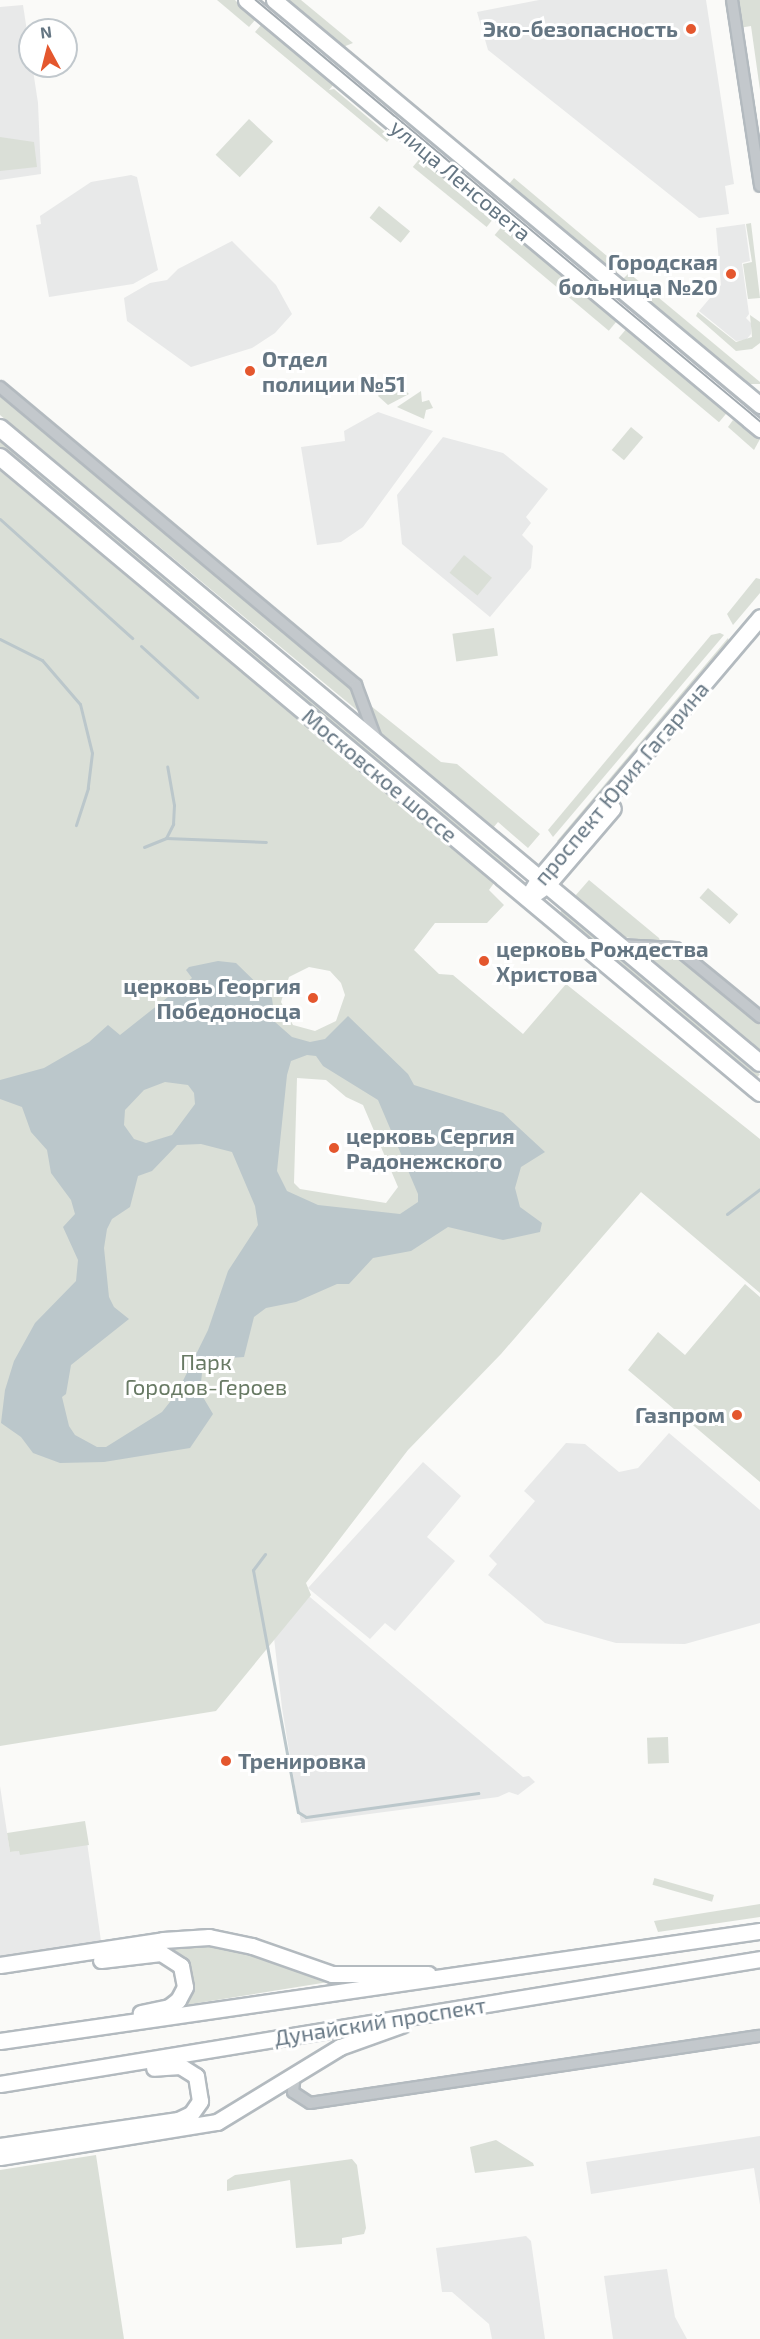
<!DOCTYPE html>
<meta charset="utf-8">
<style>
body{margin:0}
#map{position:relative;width:760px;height:2339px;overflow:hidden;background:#fafaf8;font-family:"Exo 2",sans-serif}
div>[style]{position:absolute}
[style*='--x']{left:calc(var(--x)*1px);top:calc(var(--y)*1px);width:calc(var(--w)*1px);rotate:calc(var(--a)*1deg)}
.built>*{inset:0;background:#e8e9e9}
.green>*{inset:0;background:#dadfd7;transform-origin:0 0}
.water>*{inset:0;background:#bbc7cb}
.stream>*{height:3px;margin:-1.5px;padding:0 1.5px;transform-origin:1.5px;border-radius:1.5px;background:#bbc7cb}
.roads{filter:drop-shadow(2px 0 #b3babf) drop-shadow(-2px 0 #b3babf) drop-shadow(0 2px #b3babf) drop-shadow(0 -2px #b3babf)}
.street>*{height:10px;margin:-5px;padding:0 5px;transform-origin:5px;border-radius:5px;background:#c3c8cc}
.secondary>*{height:15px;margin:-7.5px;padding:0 7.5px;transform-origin:7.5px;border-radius:7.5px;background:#fff}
.primary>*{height:16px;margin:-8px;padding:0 8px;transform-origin:8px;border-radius:8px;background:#fff}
.tram>*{height:1.5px;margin:-0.75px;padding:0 0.75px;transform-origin:0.75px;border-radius:0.75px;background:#a2aab0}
.dots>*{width:16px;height:16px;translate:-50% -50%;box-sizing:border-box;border:3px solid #fff;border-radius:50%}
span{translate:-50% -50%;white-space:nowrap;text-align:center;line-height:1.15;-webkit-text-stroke:6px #fff;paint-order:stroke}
.poi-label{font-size:22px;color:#657683;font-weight:700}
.right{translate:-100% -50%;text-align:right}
.left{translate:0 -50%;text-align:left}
.street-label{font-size:22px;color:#657683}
.park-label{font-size:22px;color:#687a64}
.north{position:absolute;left:18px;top:18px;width:60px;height:60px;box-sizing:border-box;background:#fff;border:2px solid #c1c8cd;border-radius:50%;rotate:353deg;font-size:16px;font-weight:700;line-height:24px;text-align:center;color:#657683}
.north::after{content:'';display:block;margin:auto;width:21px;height:27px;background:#e4572e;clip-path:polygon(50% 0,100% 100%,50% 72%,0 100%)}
</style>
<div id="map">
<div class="built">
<i style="clip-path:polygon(539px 0,706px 0,734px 184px,725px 186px,729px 214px,699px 218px,488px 50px,477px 12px)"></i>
<i style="clip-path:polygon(23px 5px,38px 103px,41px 174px,0 180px,0 7px)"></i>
<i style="clip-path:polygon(131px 175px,137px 177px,158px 270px,133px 284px,49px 297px,36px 225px,41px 224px,40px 216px,91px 182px)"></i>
<i style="clip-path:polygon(745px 224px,750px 261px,742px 263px,749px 314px,746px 318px,751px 323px,751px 334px,746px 340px,736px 341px,699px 311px,721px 285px,716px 228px)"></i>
<i style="clip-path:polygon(232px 241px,276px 285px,292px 314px,275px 333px,252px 348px,191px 367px,127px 321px,124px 298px,150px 283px,167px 280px,178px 269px)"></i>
<i style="clip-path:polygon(378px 412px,433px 431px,363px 527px,341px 542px,317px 545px,301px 447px,345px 441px,344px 431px)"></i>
<i style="clip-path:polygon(443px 437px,503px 453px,548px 489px,526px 517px,531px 523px,522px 535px,533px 546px,531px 568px,490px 617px,402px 544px,397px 495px)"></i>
<i style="clip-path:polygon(669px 1433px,760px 1510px,760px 1623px,685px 1644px,616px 1643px,545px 1623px,488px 1575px,497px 1564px,489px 1556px,535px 1501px,524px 1491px,566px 1443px,585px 1444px,619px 1472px,638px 1468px)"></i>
<i style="clip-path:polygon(423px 1462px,461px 1496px,427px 1537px,455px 1561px,395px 1631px,385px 1623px,370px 1639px,308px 1588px)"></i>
<i style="clip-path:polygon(265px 1559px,523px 1777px,529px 1776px,535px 1782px,518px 1795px,509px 1792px,498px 1797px,301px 1823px,282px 1708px)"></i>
<i style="clip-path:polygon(0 1786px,10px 1852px,87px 1842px,101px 1941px,0 1956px)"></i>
<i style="clip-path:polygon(760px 2136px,760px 2205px,754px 2168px,591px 2194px,586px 2162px)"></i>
<i style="clip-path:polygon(526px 2236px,531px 2241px,545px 2339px,492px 2339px,489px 2324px,452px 2292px,442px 2292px,436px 2248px)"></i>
<i style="clip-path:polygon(667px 2269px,675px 2317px,687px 2339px,613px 2339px,604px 2276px)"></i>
</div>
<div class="green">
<i style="clip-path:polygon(217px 0,235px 0,255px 20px,249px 27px)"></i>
<i style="clip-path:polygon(286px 0,301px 0,353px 43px,343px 47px)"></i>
<i style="clip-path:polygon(735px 0,760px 0,760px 90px,751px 26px,739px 28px)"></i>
<i style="clip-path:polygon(261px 25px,334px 84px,329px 90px,334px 89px,391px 137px,387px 142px,255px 32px)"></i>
<i style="left:249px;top:119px;width:33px;height:49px;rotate:43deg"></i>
<i style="clip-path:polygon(0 137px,34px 142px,37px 167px,0 171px)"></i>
<i style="left:421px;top:157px;width:95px;height:13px;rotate:39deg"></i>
<i style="left:514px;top:178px;width:139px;height:10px;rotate:40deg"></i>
<i style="left:379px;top:206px;width:40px;height:15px;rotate:39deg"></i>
<i style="clip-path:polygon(751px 223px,760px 298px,748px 299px,743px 264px,752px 262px,746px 224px)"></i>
<i style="left:503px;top:225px;width:149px;height:13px;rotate:40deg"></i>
<i style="clip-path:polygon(629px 273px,760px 382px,760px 384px,747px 384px,622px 280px)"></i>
<i style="clip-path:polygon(698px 312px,736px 342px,752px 337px,750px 315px,760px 322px,760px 343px,752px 349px,736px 351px,696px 316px)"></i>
<i style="left:627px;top:328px;width:131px;height:13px;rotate:40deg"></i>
<i style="clip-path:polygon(393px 379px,409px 394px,388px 405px,378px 396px)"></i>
<i style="clip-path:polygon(421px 391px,422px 402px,429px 400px,433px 408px,426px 410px,424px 419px,397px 407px)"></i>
<i style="clip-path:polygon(0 393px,351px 688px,358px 711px,0 415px)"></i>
<i style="clip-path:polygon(733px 420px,760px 439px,754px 450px,728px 427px)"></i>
<i style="left:631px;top:427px;width:16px;height:30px;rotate:40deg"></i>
<i style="left:0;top:440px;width:668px;height:7px;rotate:40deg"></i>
<i style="clip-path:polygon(evenodd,0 471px,494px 883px,489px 890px,504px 905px,487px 923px,435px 923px,414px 950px,439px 974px,453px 975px,523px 1034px,566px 984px,760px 1139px,760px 1293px,641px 1192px,501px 1354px,408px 1450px,306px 1583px,311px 1595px,216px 1711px,0 1746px,0 471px,309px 967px,330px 971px,341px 983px,345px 995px,336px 1021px,315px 1031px,293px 1025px,281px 1002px,289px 977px,309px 967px,0 471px,297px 1078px,326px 1080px,346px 1097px,363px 1105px,398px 1187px,386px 1203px,300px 1189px,294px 1183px,297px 1078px)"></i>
<i style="left:464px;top:555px;width:36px;height:23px;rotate:39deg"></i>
<i style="clip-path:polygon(756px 578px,760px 579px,760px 593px,733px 625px,727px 614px)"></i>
<i style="left:494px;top:628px;width:28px;height:42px;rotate:82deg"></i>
<i style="clip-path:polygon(720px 633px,724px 635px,553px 837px,548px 830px,711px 635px)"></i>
<i style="clip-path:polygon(728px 638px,730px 644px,562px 845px,557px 841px)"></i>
<i style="clip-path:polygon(371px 706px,441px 762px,457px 764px,540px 834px,528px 848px,498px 822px,493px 828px,380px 732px,369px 710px)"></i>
<i style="clip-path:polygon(589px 880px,659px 938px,661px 943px,624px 937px,575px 896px)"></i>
<i style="left:708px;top:888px;width:40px;height:13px;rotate:41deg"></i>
<i style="left:563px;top:909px;width:257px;height:6px;rotate:40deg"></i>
<i style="clip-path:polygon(649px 952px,686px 961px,760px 1022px,760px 1051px,649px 958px)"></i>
<i style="clip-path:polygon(745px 1284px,760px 1297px,760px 1482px,628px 1370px,658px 1332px,685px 1355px)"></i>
<i style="left:668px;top:1737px;width:26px;height:21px;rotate:88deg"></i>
<i style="clip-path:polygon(85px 1821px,89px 1845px,20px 1855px,19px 1851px,10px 1852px,7px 1833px)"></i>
<i style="left:714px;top:1895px;width:7px;height:62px;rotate:106deg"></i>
<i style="clip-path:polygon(760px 1904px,760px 1917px,658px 1932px,654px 1921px)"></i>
<i style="clip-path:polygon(216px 1942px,341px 1980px,179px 2006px,181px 1959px,161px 1945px)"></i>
<i style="clip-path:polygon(496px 2140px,533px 2163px,534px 2166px,475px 2173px,470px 2147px)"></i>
<i style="clip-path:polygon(96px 2155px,124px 2339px,0 2339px,0 2170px)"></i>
<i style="clip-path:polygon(352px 2159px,357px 2165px,366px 2228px,364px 2234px,342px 2238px,342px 2244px,296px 2248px,290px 2180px,227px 2191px,227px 2180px,235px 2175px)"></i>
</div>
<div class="water">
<i style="clip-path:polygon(evenodd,218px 961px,236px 963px,272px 998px,275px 1022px,292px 1037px,310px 1042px,325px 1039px,348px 1016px,408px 1074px,414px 1085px,503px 1113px,545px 1152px,521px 1167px,515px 1188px,520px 1207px,542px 1223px,540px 1232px,503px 1240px,448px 1227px,411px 1251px,373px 1258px,349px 1284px,337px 1284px,296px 1302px,266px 1308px,254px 1317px,244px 1357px,214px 1359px,202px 1373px,200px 1392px,213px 1414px,190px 1448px,104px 1462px,60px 1463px,33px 1453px,21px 1437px,1px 1423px,5px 1390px,14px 1361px,35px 1323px,76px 1281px,78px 1260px,63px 1227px,75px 1214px,71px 1200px,51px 1173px,47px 1150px,31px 1132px,22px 1107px,0 1099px,0 1080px,44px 1068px,89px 1042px,108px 1025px,120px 1035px,192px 978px,186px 970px,189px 967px,218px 961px,307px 1055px,316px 1056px,323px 1066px,378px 1100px,418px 1194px,418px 1202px,400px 1214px,318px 1205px,287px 1191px,277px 1171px,287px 1075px,291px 1061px,307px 1055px,218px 961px,165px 1082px,188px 1085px,194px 1093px,195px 1104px,172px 1135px,146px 1143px,134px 1139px,124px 1125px,125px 1110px,144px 1090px,165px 1082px,218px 961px,201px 1144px,232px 1152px,255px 1206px,258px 1225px,228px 1271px,208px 1330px,177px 1393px,162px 1412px,106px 1447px,97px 1447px,75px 1435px,69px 1426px,62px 1397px,66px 1394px,71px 1365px,129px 1319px,114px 1307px,109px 1297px,104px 1248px,107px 1229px,112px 1219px,130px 1207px,138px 1176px,152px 1171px,177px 1145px,201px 1144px)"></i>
</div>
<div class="stream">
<i style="--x:0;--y:519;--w:178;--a:42"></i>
<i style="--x:0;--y:639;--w:47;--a:26.6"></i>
<i style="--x:42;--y:660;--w:58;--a:49.2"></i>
<i style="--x:80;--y:704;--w:50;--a:76.2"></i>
<i style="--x:92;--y:753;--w:35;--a:97"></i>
<i style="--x:88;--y:788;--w:39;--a:108"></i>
<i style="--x:141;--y:646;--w:76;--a:42.3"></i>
<i style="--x:166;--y:838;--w:100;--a:2.3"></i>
<i style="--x:144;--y:847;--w:24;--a:-22"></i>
<i style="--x:166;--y:838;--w:16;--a:-63"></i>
<i style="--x:173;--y:824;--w:19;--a:-87"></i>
<i style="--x:174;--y:805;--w:39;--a:-100"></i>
<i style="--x:727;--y:1214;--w:41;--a:-37.1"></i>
<i style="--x:265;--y:1554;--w:20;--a:127"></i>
<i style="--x:253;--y:1570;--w:246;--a:79.5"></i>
<i style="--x:298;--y:1812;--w:9;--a:32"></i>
<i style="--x:306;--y:1817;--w:174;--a:-7.9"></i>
</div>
<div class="roads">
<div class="street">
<i style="--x:732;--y:0;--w:188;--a:81.4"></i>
<i style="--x:0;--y:387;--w:464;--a:39.9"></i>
<i style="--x:356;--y:685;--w:58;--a:69.7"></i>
<i style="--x:620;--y:945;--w:56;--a:3.1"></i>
<i style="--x:676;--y:948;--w:109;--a:39.4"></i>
<i style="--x:295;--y:2075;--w:17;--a:97"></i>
<i style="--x:293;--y:2092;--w:20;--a:33"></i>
<i style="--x:310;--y:2103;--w:455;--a:-8.5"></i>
</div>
<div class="secondary">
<i style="--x:246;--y:0;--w:670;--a:39.85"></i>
<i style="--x:274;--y:0;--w:633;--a:39.81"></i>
<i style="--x:537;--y:892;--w:12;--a:-35"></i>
<i style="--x:547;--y:885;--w:101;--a:-49.4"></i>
<i style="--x:527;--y:898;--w:23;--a:-59"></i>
<i style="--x:539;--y:878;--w:342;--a:-49.7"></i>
<i style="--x:101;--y:1960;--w:60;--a:-6.7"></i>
<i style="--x:161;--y:1953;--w:24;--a:33"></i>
<i style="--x:181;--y:1966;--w:21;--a:79"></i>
<i style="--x:185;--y:1987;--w:15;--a:118"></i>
<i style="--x:178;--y:2000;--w:11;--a:142"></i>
<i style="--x:169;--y:2007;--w:29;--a:168"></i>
<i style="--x:0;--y:1965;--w:165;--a:-8.7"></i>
<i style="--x:163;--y:1940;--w:46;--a:-3.7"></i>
<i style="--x:209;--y:1937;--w:44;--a:11.8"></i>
<i style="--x:252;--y:1946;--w:85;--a:19.3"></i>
<i style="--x:332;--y:1974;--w:96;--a:0"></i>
<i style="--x:0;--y:2041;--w:768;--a:-8.24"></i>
<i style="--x:0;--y:2084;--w:770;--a:-9.34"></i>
<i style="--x:0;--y:2146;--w:180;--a:-8.3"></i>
<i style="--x:178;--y:2120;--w:14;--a:-25"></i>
<i style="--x:191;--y:2114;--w:16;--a:-55"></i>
<i style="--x:200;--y:2101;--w:25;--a:-99"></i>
<i style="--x:196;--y:2076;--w:19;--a:-148"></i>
<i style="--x:180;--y:2066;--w:26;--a:176"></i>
<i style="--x:0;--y:2157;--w:220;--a:-9.2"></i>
<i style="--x:217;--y:2122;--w:144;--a:-31.4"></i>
<i style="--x:340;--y:2047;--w:65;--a:-19.8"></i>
</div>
<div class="primary">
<i style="--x:0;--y:428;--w:990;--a:39.88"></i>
<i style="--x:0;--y:457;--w:991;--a:39.92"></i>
</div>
</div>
<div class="tram">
<i style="--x:256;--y:0;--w:657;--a:39.87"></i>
</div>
<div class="dots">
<i style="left:691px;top:29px;background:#e4572e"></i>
<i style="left:731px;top:274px;background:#e4572e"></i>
<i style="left:250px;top:371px;background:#e4572e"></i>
<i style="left:484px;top:961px;background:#e4572e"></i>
<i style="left:313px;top:998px;background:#e4572e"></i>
<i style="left:334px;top:1148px;background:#e4572e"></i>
<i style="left:737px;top:1415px;background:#e4572e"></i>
<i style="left:226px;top:1761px;background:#e4572e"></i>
</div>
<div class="poi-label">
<span class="right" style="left:678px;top:29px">Эко-безопасность</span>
<span class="right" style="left:718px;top:274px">Городская<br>больница №20</span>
<span class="left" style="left:262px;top:371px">Отдел<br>полиции №51</span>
<span class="left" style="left:496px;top:961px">церковь Рождества<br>Христова</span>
<span class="right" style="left:301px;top:998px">церковь Георгия<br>Победоносца</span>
<span class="left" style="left:346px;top:1148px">церковь Сергия<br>Радонежского</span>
<span class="right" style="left:725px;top:1415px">Газпром</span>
<span class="left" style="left:238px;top:1761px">Тренировка</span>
</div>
<div class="street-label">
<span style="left:461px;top:180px;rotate:40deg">улица Ленсовета</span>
<span style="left:380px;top:775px;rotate:40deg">Московское шоссе</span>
<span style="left:621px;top:783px;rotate:-50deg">проспект Юрия Гагарина</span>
<span style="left:380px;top:2021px;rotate:-9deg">Дунайский проспект</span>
</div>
<div class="park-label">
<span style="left:206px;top:1374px">Парк<br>Городов-Героев</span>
</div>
<div class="north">N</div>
</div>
